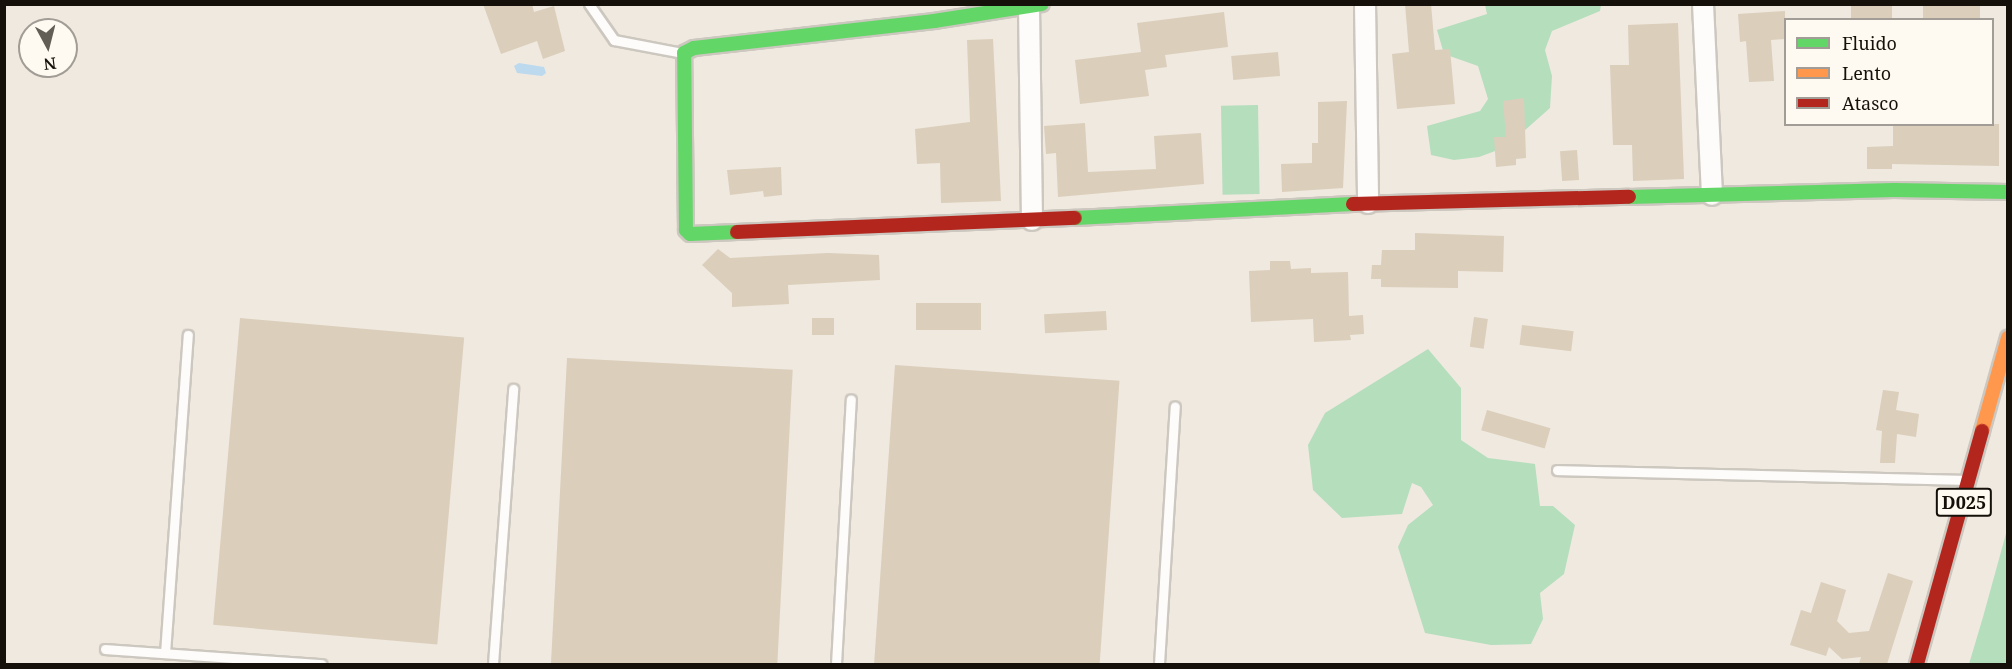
<!DOCTYPE html>
<style>
body{margin:0}
#map{position:relative;width:2012px;height:669px;overflow:hidden;background:#f0e9df;font-family:"Noto Serif",serif}
div>[style]{position:absolute}
[style*='--x']{left:calc(var(--x)*1px);top:calc(var(--y)*1px);width:calc(var(--w)*1px);rotate:calc(var(--a)*1deg)}
.green>*{inset:0;background:#b5debd;transform-origin:0 0}
.water>*{inset:0;background:#bcd9ee}
.building>*{inset:0;background:#dbcebb;transform-origin:0 0}
.roads{filter:drop-shadow(2px 0 #ccc7bf) drop-shadow(-2px 0 #ccc7bf) drop-shadow(0 2px #ccc7bf) drop-shadow(0 -2px #ccc7bf)}
.lane>*{height:9px;margin:-4.5px;padding:0 4.5px;transform-origin:4.5px;border-radius:4.5px;background:#fdfcfa}
.street>*{height:20px;margin:-10px;padding:0 10px;transform-origin:10px;border-radius:10px;background:#fdfcfa}
.fast>*{height:14px;margin:-7px;padding:0 7px;transform-origin:7px;border-radius:7px;background:#63d668}
.slow>*{height:14px;margin:-7px;padding:0 7px;transform-origin:7px;border-radius:7px;background:#ff974d}
.jam>*{height:14px;margin:-7px;padding:0 7px;transform-origin:7px;border-radius:7px;background:#b3261e}
span{translate:-50% -50%;white-space:nowrap;text-align:center;line-height:1.15;-webkit-text-stroke:6px #fef9f1;paint-order:stroke}
.shield-label span{padding:2px 4px;background:#fef9f1;border:2px solid;border-radius:4px;-webkit-text-stroke-width:0}
.shield-label{font-size:18px;color:#15110a;font-weight:700}
.frame{position:absolute;inset:0;border:6px solid #15110a;pointer-events:none}
.legend{position:absolute;left:1784px;top:18px;width:210px;height:108px;box-sizing:border-box;background:#fef9f1;border:2px solid #a19c95;margin:0;padding:8px 10px;list-style:none;font-size:18px;color:#15110a}
.legend li{display:flex;align-items:center;gap:12px;height:30px}
.legend b{width:30px;border:2px solid #a19c95}
.north{position:absolute;left:18px;top:18px;width:60px;height:60px;box-sizing:border-box;background:#fef9f1;border:2px solid #a19c95;border-radius:50%;rotate:173deg;font-size:16px;font-weight:700;line-height:24px;text-align:center;color:#15110a}
.north::after{content:'';display:block;margin:auto;width:21px;height:27px;background:#625d55;clip-path:polygon(50% 0,100% 100%,50% 72%,0 100%)}
</style>
<div id="map">
<div class="green">
<i style="clip-path:polygon(1485px 5px,1601px 5px,1600px 11px,1552px 31px,1545px 50px,1552px 76px,1550px 108px,1506px 147px,1479px 157px,1454px 160px,1431px 155px,1427px 126px,1480px 111px,1488px 99px,1478px 66px,1444px 54px,1437px 30px,1487px 14px)"></i>
<i style="left:1258px;top:105px;width:89px;height:37px;rotate:89deg"></i>
<i style="clip-path:polygon(1428px 349px,1461px 388px,1461px 440px,1488px 458px,1535px 464px,1540px 506px,1553px 506px,1575px 525px,1564px 574px,1540px 593px,1543px 619px,1531px 644px,1491px 645px,1425px 633px,1398px 547px,1408px 525px,1433px 505px,1421px 487px,1412px 483px,1402px 514px,1342px 518px,1313px 490px,1308px 445px,1325px 413px)"></i>
<i style="clip-path:polygon(2007px 530px,2007px 664px,1969px 664px,1983px 617px)"></i>
</div>
<div class="water">
<i style="clip-path:polygon(519px 63px,544px 67px,546px 73px,542px 76px,517px 73px,514px 66px)"></i>
</div>
<div class="building">
<i style="clip-path:polygon(483px 4px,532px 4px,534px 12px,554px 6px,565px 51px,543px 59px,537px 41px,501px 54px)"></i>
<i style="clip-path:polygon(1405px 4px,1431px 4px,1435px 50px,1450px 49px,1455px 104px,1397px 109px,1392px 54px,1409px 52px)"></i>
<i style="left:1851px;top:4px;width:41px;height:16px"></i>
<i style="left:1923px;top:4px;width:57px;height:16px"></i>
<i style="clip-path:polygon(1785px 11px,1785px 39px,1771px 40px,1774px 81px,1749px 82px,1746px 41px,1740px 42px,1738px 14px)"></i>
<i style="clip-path:polygon(1224px 12px,1228px 47px,1165px 55px,1167px 67px,1145px 70px,1149px 96px,1080px 104px,1075px 60px,1141px 52px,1137px 23px)"></i>
<i style="clip-path:polygon(1678px 23px,1684px 179px,1633px 181px,1632px 145px,1613px 145px,1610px 65px,1629px 65px,1628px 25px)"></i>
<i style="clip-path:polygon(993px 39px,1001px 201px,941px 203px,940px 163px,917px 164px,915px 129px,970px 122px,967px 40px)"></i>
<i style="left:1278px;top:52px;width:24px;height:47px;rotate:85deg"></i>
<i style="clip-path:polygon(1524px 98px,1526px 158px,1516px 159px,1516px 165px,1496px 167px,1494px 137px,1506px 137px,1503px 101px)"></i>
<i style="clip-path:polygon(1347px 101px,1343px 188px,1282px 192px,1281px 164px,1312px 163px,1312px 143px,1318px 143px,1318px 102px)"></i>
<i style="clip-path:polygon(1085px 123px,1088px 172px,1156px 169px,1154px 136px,1201px 133px,1204px 184px,1058px 197px,1056px 153px,1046px 154px,1044px 126px)"></i>
<i style="clip-path:polygon(1893px 124px,1999px 124px,1999px 166px,1892px 164px,1892px 169px,1867px 169px,1867px 147px,1893px 146px)"></i>
<i style="left:1577px;top:150px;width:30px;height:17px;rotate:86deg"></i>
<i style="clip-path:polygon(781px 167px,782px 195px,764px 197px,763px 191px,730px 195px,727px 170px)"></i>
<i style="clip-path:polygon(1415px 233px,1504px 236px,1503px 272px,1458px 271px,1458px 288px,1381px 287px,1381px 279px,1371px 279px,1372px 265px,1381px 265px,1382px 250px,1415px 250px)"></i>
<i style="clip-path:polygon(718px 249px,730px 258px,828px 253px,879px 255px,880px 280px,788px 285px,789px 304px,732px 307px,732px 293px,702px 265px)"></i>
<i style="clip-path:polygon(1270px 261px,1290px 261px,1291px 269px,1311px 268px,1311px 273px,1348px 272px,1349px 316px,1363px 315px,1364px 334px,1350px 335px,1351px 340px,1314px 342px,1313px 319px,1251px 322px,1249px 271px,1270px 270px)"></i>
<i style="left:981px;top:303px;width:27px;height:65px;rotate:90deg"></i>
<i style="left:1106px;top:311px;width:19px;height:62px;rotate:87deg"></i>
<i style="left:1474px;top:317px;width:14px;height:30px;rotate:8deg"></i>
<i style="left:240px;top:318px;width:225px;height:308px;rotate:5deg"></i>
<i style="left:834px;top:318px;width:17px;height:22px;rotate:90deg"></i>
<i style="left:1522px;top:325px;width:52px;height:20px;rotate:7deg"></i>
<i style="left:567px;top:358px;width:226px;height:306px;rotate:3deg"></i>
<i style="left:895px;top:365px;width:225px;height:300px;rotate:4deg"></i>
<i style="clip-path:polygon(1883px 390px,1899px 392px,1896px 410px,1919px 414px,1916px 437px,1897px 434px,1895px 463px,1880px 463px,1882px 431px,1876px 430px)"></i>
<i style="left:1487px;top:410px;width:66px;height:21px;rotate:16deg"></i>
<i style="clip-path:polygon(1888px 573px,1913px 581px,1887px 664px,1859px 664px,1861px 657px,1842px 659px,1829px 647px,1826px 656px,1790px 645px,1801px 610px,1811px 613px,1821px 582px,1846px 590px,1837px 621px,1849px 633px,1869px 631px)"></i>
</div>
<div class="roads">
<div class="lane">
<i style="--x:589;--y:4;--w:44;--a:55.2"></i>
<i style="--x:614;--y:40;--w:69;--a:10.8"></i>
<i style="--x:1557;--y:470;--w:407;--a:1.4"></i>
<i style="--x:105;--y:649;--w:217;--a:4"></i>
<i style="--x:165;--y:653;--w:319;--a:-85.9"></i>
<i style="--x:493;--y:664;--w:276;--a:-85.8"></i>
<i style="--x:836;--y:664;--w:265;--a:-86.8"></i>
<i style="--x:1159;--y:664;--w:258;--a:-86.5"></i>
</div>
<div class="street">
<i style="--x:1365;--y:4;--w:199;--a:89.1"></i>
<i style="--x:1703;--y:4;--w:191;--a:87.3"></i>
<i style="--x:1029;--y:6;--w:214;--a:89.2"></i>
</div>
<div class="fast">
<i style="--x:1629;--y:197;--w:265;--a:-1.5"></i>
<i style="--x:1894;--y:190;--w:114;--a:1"></i>
<i style="--x:1075;--y:218;--w:278;--a:-2.9"></i>
<i style="--x:737;--y:232;--w:47;--a:177.6"></i>
<i style="--x:690;--y:234;--w:6;--a:-135"></i>
<i style="--x:686;--y:230;--w:177;--a:-90.6"></i>
<i style="--x:684;--y:53;--w:11;--a:-27"></i>
<i style="--x:694;--y:48;--w:242;--a:-6.4"></i>
<i style="--x:934;--y:21;--w:109;--a:-8.9"></i>
</div>
<div class="slow">
<i style="--x:1982;--y:431;--w:97;--a:-74.4"></i>
</div>
<div class="jam">
<i style="--x:1353;--y:204;--w:276;--a:-1.5"></i>
<i style="--x:737;--y:232;--w:338;--a:-2.4"></i>
<i style="--x:1917;--y:664;--w:242;--a:-74.4"></i>
</div>
</div>
<div class="shield-label">
<span style="left:1964px;top:502px">D025</span>
</div>
<div class="frame"></div>
<ul class="legend">
<li><b style="height:8px;background:#63d668"></b>Fluido</li>
<li><b style="height:8px;background:#ff974d"></b>Lento</li>
<li><b style="height:8px;background:#b3261e"></b>Atasco</li>
</ul>
<div class="north">N</div>
</div>
